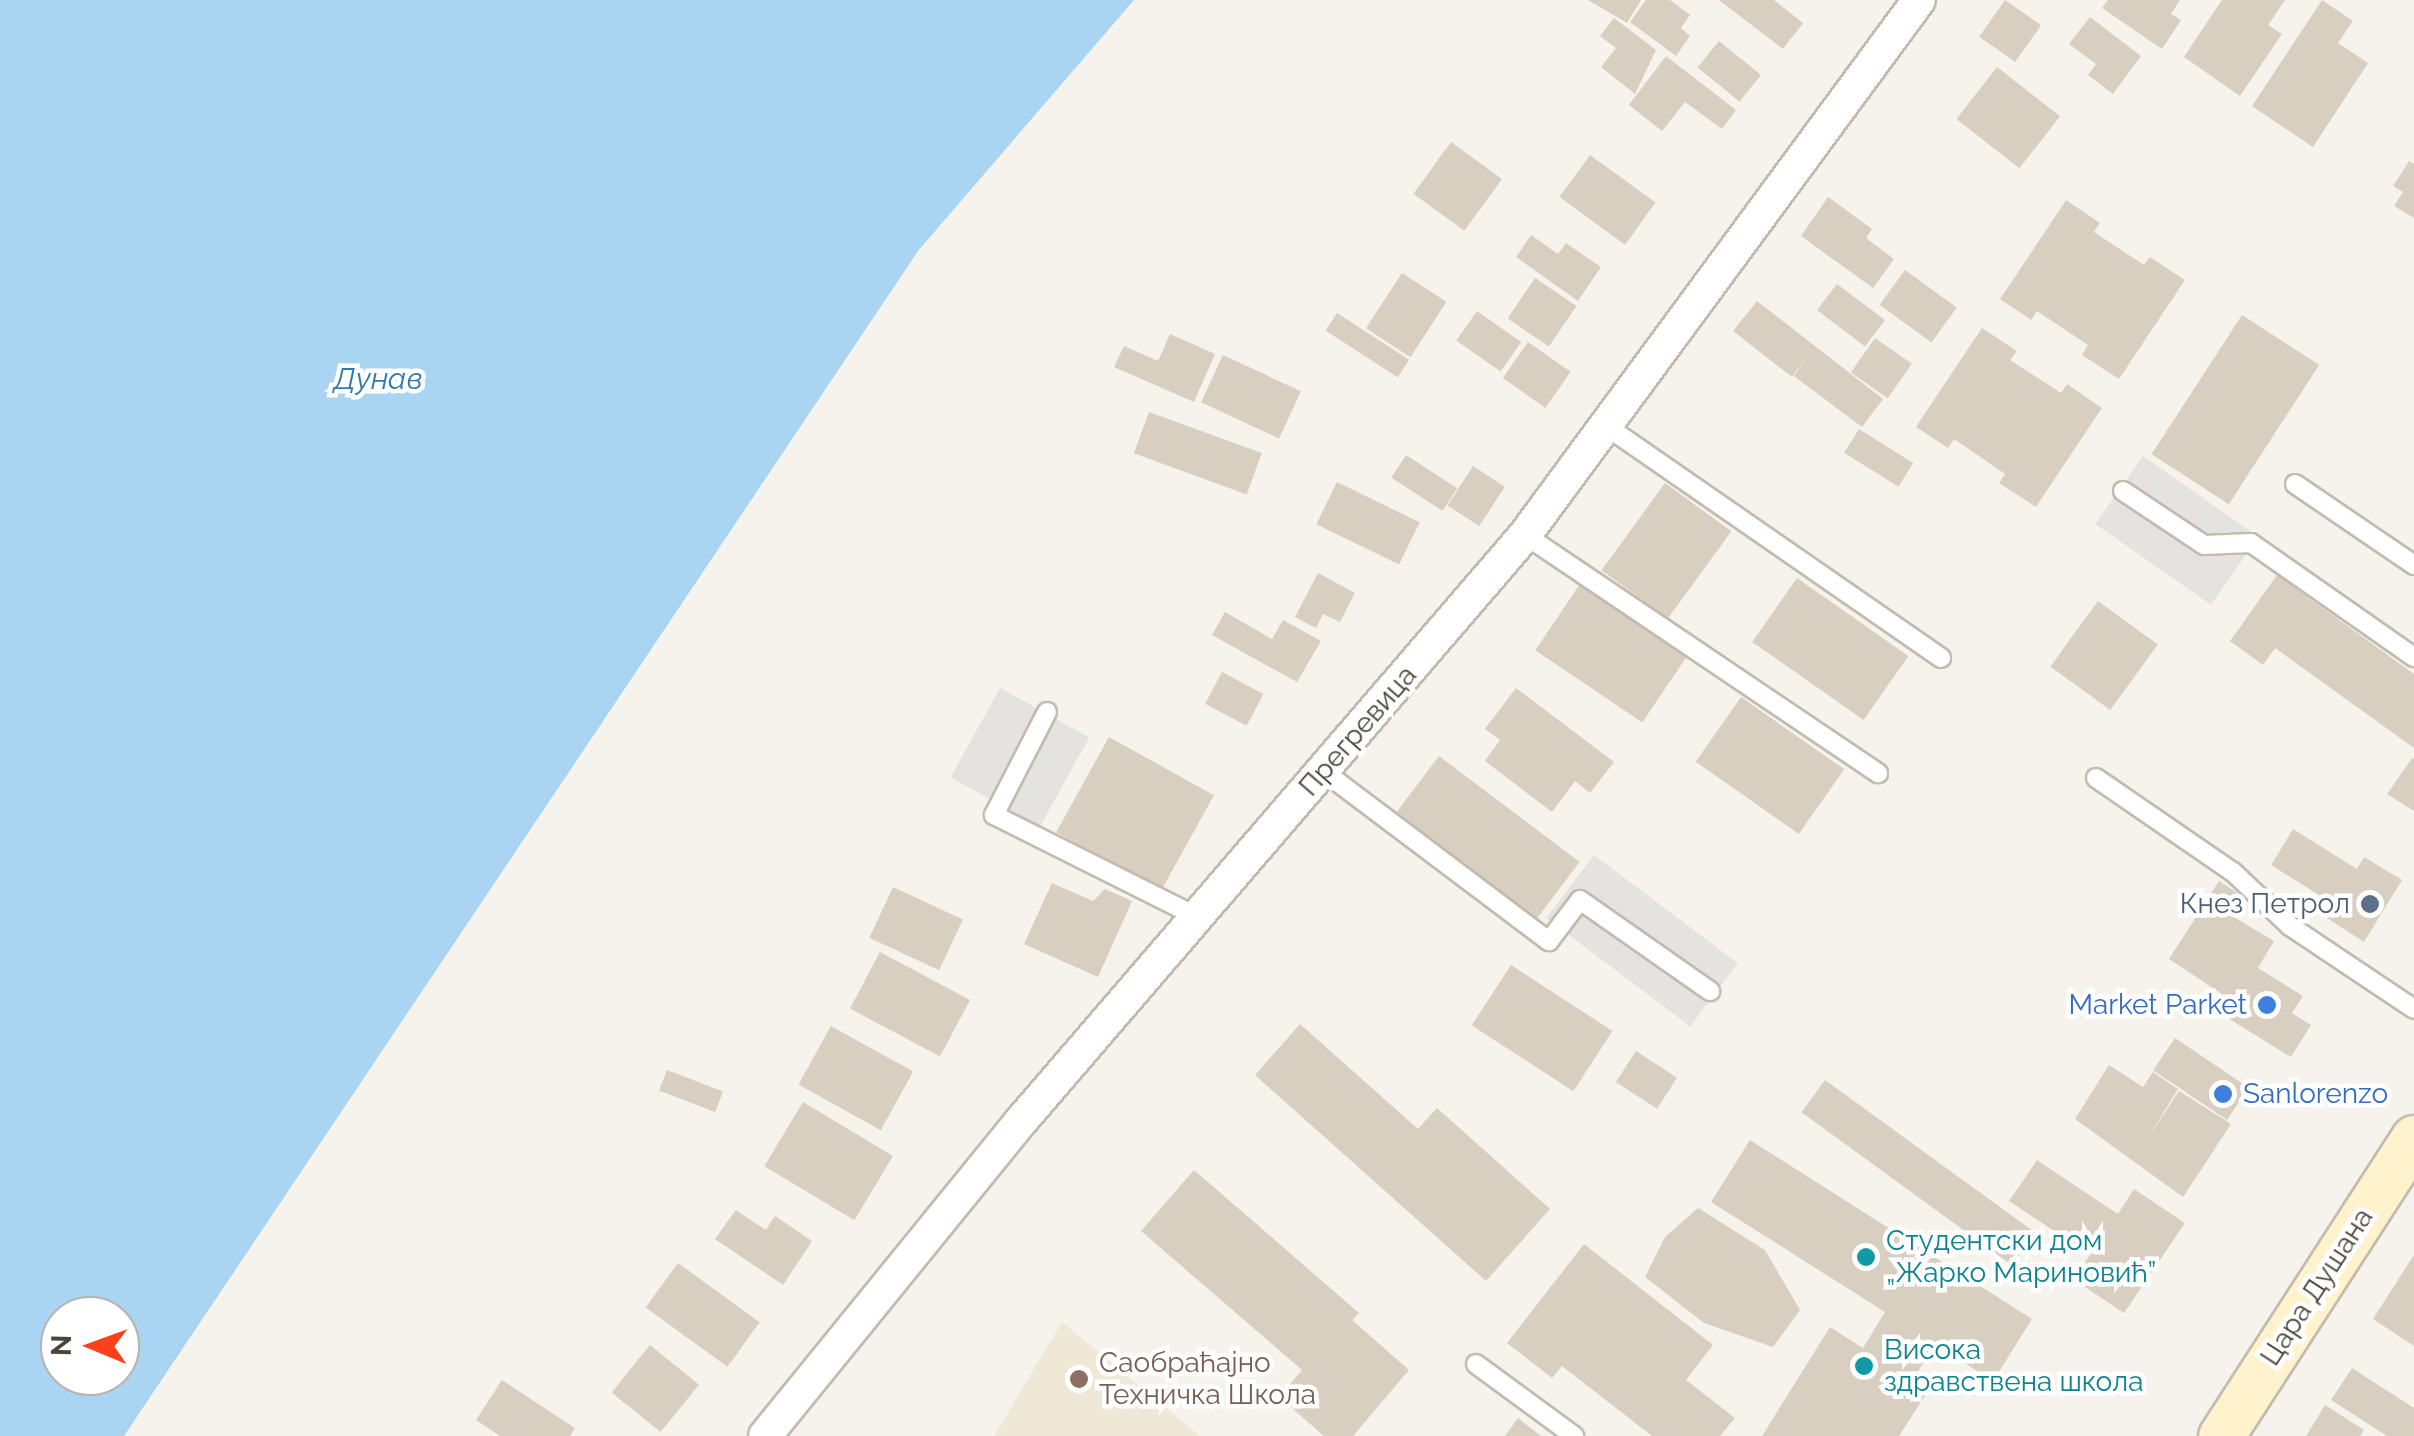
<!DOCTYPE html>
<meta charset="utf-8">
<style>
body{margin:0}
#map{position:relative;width:2414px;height:1436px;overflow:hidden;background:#f6f3ec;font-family:Raleway,sans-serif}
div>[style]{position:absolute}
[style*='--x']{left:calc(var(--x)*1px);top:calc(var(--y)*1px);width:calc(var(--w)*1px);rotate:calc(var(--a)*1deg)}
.education>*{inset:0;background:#efe8d6}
.parking>*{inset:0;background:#e5e3e0;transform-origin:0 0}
.water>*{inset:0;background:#a9d4f2}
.building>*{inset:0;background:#d8cfc1;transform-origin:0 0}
.roads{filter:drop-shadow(2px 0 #c2bbae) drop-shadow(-2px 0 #c2bbae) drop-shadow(0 2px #c2bbae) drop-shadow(0 -2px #c2bbae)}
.lane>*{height:18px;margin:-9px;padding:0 9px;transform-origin:9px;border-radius:9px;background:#fff}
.street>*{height:32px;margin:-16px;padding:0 16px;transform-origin:16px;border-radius:16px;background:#fff}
.secondary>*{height:45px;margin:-22.5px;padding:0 22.5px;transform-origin:22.5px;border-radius:22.5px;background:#fff3cd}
.dots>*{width:28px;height:28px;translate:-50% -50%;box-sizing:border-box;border:5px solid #fff;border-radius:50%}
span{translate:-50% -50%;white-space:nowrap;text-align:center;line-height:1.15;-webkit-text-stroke:9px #fff;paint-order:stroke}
.street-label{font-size:28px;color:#4b4439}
.service-label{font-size:28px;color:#4e5e75}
.right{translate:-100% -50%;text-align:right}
.shop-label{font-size:28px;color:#366cbe}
.left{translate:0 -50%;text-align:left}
.culture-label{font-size:28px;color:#0d838f}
.education-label{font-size:28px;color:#785e54}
.water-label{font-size:30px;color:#2e7ab2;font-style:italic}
.north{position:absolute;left:40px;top:1296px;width:100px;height:100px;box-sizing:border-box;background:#fff;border:2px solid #b7b4b0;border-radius:50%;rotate:271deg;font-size:28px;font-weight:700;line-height:40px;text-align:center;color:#4b4439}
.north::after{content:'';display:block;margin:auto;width:35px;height:45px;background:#fc3f1d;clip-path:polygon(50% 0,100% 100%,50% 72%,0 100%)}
</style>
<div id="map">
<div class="education">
<i style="clip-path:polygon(1062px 1322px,1200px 1436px,994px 1436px)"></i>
</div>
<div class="parking">
<i style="left:2143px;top:456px;width:141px;height:83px;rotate:35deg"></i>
<i style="left:1000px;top:688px;width:102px;height:102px;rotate:29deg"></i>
<i style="left:1594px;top:855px;width:180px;height:79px;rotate:37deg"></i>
</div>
<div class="water">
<i style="clip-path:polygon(evenodd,0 0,1134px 0,918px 251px,124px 1436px,0 1436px,0 0,120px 1316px,120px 1376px,60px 1376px,60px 1316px,120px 1316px)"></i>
</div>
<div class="building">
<i style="clip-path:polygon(1588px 0,1641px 0,1627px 23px)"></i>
<i style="clip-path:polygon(1646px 0,1670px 0,1690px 15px,1681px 28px,1690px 36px,1676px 56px,1630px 22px)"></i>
<i style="clip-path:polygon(1719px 0,1774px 0,1803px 23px,1783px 49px)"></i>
<i style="left:2005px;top:0;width:44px;height:45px;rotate:35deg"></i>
<i style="clip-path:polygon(2108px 0,2180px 0,2171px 14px,2181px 20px,2162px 49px,2102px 8px)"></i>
<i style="clip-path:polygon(2222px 0,2285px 0,2268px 25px,2282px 34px,2240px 96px,2184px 57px)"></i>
<i style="clip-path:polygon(2322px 0,2353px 21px,2338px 43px,2368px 63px,2313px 147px,2252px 106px)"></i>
<i style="clip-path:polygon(2090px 17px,2141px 56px,2113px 94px,2088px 75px,2096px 64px,2069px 44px)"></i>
<i style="clip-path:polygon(1614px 18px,1656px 50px,1635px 94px,1601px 67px,1616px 48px,1600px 36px)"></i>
<i style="left:1719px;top:41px;width:54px;height:34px;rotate:39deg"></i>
<i style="clip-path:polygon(1666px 56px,1736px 110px,1722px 129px,1685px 102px,1662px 131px,1629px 105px)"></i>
<i style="left:1997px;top:67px;width:80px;height:66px;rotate:38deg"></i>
<i style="left:1451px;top:142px;width:63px;height:64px;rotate:36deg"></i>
<i style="left:1590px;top:155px;width:81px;height:52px;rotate:36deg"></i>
<i style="clip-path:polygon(2409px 161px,2414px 164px,2414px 218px,2394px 206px,2403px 192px,2393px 186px)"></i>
<i style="clip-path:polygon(1828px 197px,1872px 229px,1866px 238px,1894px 259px,1873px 288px,1801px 236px)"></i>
<i style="clip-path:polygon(2066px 200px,2100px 223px,2094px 232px,2144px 265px,2150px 257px,2185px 280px,2119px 379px,2082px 355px,2088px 345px,2037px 311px,2031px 320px,2000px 299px)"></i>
<i style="clip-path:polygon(1531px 235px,1558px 254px,1566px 243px,1601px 267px,1578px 301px,1516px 257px)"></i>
<i style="left:1905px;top:270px;width:64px;height:43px;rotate:36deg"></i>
<i style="left:1402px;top:273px;width:53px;height:66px;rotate:33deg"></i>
<i style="left:1535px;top:278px;width:50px;height:49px;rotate:34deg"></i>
<i style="left:1837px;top:284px;width:60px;height:33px;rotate:37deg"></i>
<i style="clip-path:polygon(1757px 301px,1883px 399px,1862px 427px,1794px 376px,1807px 357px,1792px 377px,1733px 331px)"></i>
<i style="left:1477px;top:311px;width:54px;height:36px;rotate:35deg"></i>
<i style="left:1337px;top:313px;width:86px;height:21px;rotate:33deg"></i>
<i style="left:2242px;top:315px;width:92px;height:166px;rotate:33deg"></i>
<i style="clip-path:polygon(1982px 328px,2017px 351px,2010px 360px,2061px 393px,2067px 384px,2102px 408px,2036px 507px,1999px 483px,2005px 474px,1954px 439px,1948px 448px,1916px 427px)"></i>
<i style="clip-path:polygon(1170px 334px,1215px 354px,1194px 402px,1114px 367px,1124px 346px,1158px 361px)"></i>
<i style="left:1875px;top:338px;width:45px;height:42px;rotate:35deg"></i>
<i style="left:1528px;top:342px;width:52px;height:44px;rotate:35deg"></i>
<i style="left:1223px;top:355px;width:86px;height:52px;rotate:25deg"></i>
<i style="left:1149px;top:412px;width:120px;height:44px;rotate:20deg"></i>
<i style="left:1859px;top:429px;width:64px;height:28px;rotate:32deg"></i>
<i style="left:1406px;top:455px;width:61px;height:27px;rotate:33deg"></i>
<i style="left:1473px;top:466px;width:38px;height:47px;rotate:33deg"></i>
<i style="left:1337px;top:482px;width:92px;height:47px;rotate:26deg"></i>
<i style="left:1665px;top:483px;width:82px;height:108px;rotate:36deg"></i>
<i style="clip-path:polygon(1318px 573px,1355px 593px,1340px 622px,1323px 614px,1316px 628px,1295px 617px)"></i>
<i style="clip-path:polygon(2277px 575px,2414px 674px,2414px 748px,2275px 648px,2263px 665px,2230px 641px)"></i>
<i style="left:1797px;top:578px;width:136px;height:78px;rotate:35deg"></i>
<i style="left:1580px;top:584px;width:129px;height:80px;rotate:34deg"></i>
<i style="left:2098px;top:601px;width:74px;height:81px;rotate:36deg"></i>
<i style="clip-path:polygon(1225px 612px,1272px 639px,1283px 620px,1321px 641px,1297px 682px,1212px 635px)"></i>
<i style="left:1222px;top:672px;width:47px;height:36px;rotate:28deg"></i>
<i style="clip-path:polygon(1516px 688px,1614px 762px,1590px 793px,1575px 781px,1552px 812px,1485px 761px,1500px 740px,1485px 729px)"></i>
<i style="left:1741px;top:697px;width:126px;height:79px;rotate:35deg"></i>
<i style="left:1109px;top:737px;width:120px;height:109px;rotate:29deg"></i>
<i style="left:1439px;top:756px;width:176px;height:72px;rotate:37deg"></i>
<i style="clip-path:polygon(2412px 758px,2414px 759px,2414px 811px,2387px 794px)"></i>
<i style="clip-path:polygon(2293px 829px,2357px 869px,2364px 857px,2402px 880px,2364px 942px,2327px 918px,2335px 905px,2271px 865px)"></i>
<i style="clip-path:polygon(2219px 881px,2239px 894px,2227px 913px,2274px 941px,2258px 968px,2303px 996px,2292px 1013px,2311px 1025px,2291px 1057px,2213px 1009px,2222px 994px,2169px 959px)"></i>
<i style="clip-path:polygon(1052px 883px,1093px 901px,1105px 889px,1132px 901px,1098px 977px,1024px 944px)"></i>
<i style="left:893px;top:887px;width:77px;height:56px;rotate:25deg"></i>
<i style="left:880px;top:952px;width:102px;height:64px;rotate:28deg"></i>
<i style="left:1511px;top:965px;width:121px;height:72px;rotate:33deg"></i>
<i style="clip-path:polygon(1300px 1024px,1418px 1129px,1437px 1108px,1550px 1209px,1486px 1281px,1255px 1075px)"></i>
<i style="left:831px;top:1026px;width:94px;height:67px;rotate:29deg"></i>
<i style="left:2175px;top:1038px;width:89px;height:39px;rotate:34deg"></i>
<i style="left:1636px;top:1051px;width:49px;height:37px;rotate:33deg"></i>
<i style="clip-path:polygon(2109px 1065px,2143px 1087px,2153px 1072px,2178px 1089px,2146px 1141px,2179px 1091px,2231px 1124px,2183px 1197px,2075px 1119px)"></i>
<i style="left:667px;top:1070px;width:60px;height:22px;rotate:21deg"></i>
<i style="left:1825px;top:1080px;width:260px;height:40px;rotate:36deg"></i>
<i style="left:803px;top:1102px;width:105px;height:75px;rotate:31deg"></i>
<i style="clip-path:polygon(1750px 1140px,2032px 1319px,1993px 1381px,1935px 1344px,1910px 1384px,1926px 1394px,1899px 1436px,1762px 1436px,1830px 1327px,1863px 1348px,1885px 1312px,1711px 1202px)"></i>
<i style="clip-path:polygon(2037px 1160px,2118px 1214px,2134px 1189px,2185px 1223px,2124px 1313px,2073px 1279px,2090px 1255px,2009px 1201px)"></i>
<i style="clip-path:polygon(1194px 1170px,1359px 1313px,1352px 1320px,1409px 1370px,1353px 1436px,1324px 1436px,1279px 1397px,1302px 1370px,1141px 1231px)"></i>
<i style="clip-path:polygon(1698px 1208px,1765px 1250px,1800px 1310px,1773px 1347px,1704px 1323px,1645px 1277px,1665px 1237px)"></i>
<i style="clip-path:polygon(736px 1210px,766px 1230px,775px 1216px,812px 1241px,783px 1285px,715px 1239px)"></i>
<i style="clip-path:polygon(1584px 1244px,1713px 1345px,1686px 1380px,1735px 1418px,1720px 1436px,1652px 1436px,1562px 1366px,1552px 1378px,1507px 1343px)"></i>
<i style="clip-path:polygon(2414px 1255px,2414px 1346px,2373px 1319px)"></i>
<i style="left:678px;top:1263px;width:101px;height:55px;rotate:36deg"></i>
<i style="left:650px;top:1345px;width:63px;height:61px;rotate:39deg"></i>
<i style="clip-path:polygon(2352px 1368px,2414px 1408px,2414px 1436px,2387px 1436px,2331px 1400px)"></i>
<i style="clip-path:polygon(502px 1380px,575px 1428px,570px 1436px,500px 1436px,476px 1420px)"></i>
<i style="clip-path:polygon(2325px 1405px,2364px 1430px,2360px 1436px,2306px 1436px)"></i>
<i style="clip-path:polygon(1518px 1418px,1541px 1436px,1505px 1436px)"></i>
</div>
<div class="roads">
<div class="lane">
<i style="--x:1609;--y:428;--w:404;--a:34.7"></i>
<i style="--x:2295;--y:484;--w:144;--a:34.2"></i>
<i style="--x:2123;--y:491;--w:97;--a:33.7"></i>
<i style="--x:2204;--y:545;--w:47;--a:-2.4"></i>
<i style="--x:2251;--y:543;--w:199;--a:35"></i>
<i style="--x:1525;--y:535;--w:426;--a:34"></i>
<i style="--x:1047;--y:712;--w:116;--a:117.2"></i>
<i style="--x:994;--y:815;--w:226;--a:26.6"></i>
<i style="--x:1323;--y:771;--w:283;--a:37"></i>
<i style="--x:1549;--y:941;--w:51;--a:-52.9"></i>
<i style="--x:1580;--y:900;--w:159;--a:35"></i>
<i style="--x:2096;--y:778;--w:166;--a:34.5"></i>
<i style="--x:2233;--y:872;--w:79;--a:43.5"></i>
<i style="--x:2290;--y:926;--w:149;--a:33.8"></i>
<i style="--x:1476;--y:1364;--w:122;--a:36.3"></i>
</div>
<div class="street">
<i style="--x:765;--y:1436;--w:407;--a:-50.9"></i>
<i style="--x:1022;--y:1120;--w:772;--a:-49.31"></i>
<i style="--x:1525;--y:535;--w:664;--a:-53.63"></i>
</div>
<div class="secondary">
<i style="--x:2221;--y:1436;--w:355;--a:-57.1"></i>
</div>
</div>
<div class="dots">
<i style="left:2370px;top:904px;background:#5c6f8a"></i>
<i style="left:2267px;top:1005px;background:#3f7fe0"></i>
<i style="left:2223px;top:1094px;background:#3f7fe0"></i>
<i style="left:1866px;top:1257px;background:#0f9aa8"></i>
<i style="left:1864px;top:1366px;background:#0f9aa8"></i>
<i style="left:1079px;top:1379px;background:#8d6e63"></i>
</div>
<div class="street-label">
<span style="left:1358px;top:731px;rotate:-49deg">Прегревица</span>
<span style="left:2317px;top:1287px;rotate:-57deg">Цара Душана</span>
</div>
<div class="service-label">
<span class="right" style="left:2350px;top:904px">Кнез Петрол</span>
</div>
<div class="shop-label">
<span class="right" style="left:2247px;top:1005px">Market Parket</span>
<span class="left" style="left:2243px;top:1094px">Sanlorenzo</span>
</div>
<div class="culture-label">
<span class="left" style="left:1886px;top:1257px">Студентски дом<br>„Жарко Мариновић”</span>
<span class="left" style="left:1884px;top:1366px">Висока<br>здравствена школа</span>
</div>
<div class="education-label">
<span class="left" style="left:1099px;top:1379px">Саобраћајно<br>Техничка Школа</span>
</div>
<div class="water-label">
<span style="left:378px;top:379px">Дунав</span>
</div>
<div class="north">N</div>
</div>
